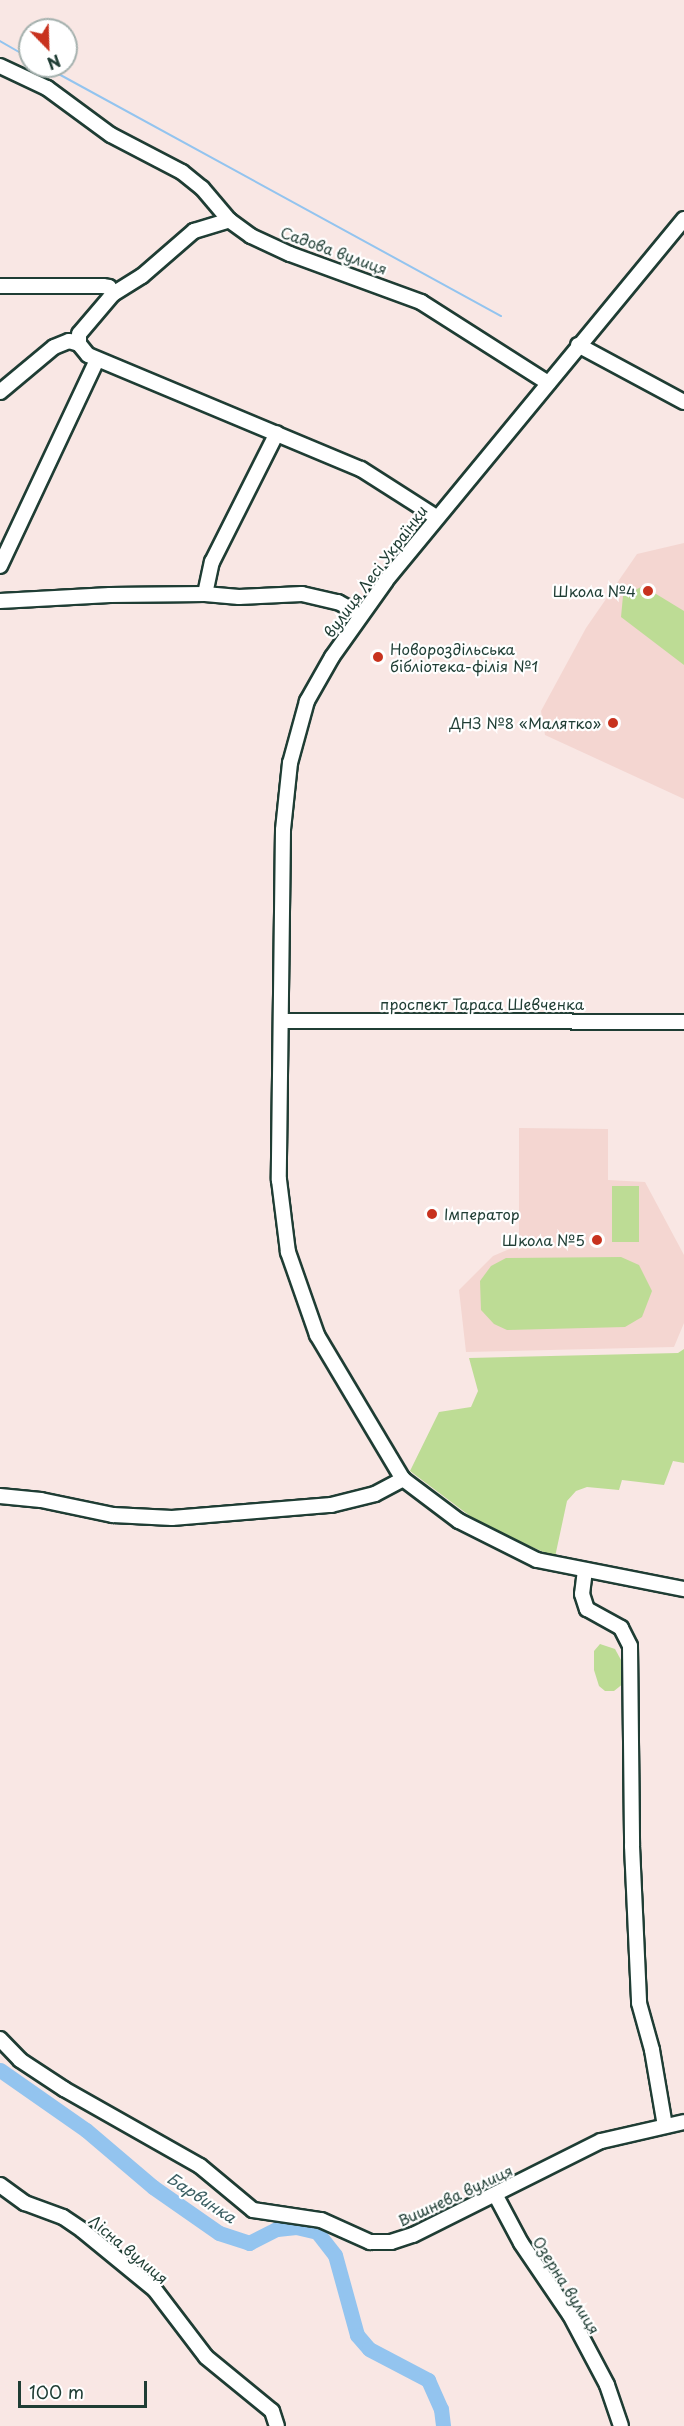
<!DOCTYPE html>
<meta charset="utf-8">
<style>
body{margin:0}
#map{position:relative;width:684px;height:2426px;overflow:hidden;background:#f9e7e4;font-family:"Playpen Sans",sans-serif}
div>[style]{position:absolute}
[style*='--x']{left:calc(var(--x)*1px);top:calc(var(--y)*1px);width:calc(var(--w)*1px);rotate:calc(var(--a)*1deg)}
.built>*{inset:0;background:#f4d6d1}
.green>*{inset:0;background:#bddc95;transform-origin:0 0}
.stream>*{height:2px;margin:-1px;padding:0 1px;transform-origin:1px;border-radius:1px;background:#93c4ef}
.river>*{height:15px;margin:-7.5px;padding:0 7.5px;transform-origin:7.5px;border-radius:7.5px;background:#93c4ef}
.roads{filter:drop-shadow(2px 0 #1f3d34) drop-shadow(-2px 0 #1f3d34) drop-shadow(0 2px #1f3d34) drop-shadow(0 -2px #1f3d34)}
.minor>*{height:14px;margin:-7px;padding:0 7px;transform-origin:7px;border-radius:7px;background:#fff}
.dots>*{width:16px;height:16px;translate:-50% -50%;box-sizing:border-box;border:3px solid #fff;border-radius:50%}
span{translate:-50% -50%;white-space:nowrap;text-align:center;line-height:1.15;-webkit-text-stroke:4.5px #fff;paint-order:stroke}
.street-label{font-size:15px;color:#1f3d34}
.poi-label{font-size:15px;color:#1f3d34}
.right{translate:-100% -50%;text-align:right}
.left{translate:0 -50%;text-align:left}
.water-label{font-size:16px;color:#3c5f63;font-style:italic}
.north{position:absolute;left:18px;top:18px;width:60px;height:60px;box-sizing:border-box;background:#fff;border:2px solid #a5b1ae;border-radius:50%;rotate:157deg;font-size:16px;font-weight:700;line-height:24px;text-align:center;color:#1f3d34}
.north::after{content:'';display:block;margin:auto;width:21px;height:27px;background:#c8321e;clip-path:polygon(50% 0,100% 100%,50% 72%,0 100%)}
.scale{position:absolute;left:18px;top:2381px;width:129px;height:27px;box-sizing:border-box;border:3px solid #1f3d34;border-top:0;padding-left:8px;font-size:18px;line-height:21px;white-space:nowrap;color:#1f3d34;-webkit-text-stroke:4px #fff;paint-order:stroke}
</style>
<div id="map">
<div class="built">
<i style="clip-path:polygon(684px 543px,684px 799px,545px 735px,541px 711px,586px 628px,637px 554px)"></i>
<i style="clip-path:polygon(519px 1128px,608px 1129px,608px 1180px,645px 1182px,684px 1255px,684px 1323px,674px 1347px,466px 1352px,459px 1290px,493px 1256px,519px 1245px)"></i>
</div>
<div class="green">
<i style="clip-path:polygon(643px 586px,684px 611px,684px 665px,621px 617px,623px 596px)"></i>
<i style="left:612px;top:1186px;width:27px;height:56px"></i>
<i style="clip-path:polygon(621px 1257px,639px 1265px,652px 1291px,642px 1317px,625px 1327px,507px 1330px,494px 1324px,481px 1310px,480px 1281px,491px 1266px,506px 1258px)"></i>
<i style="clip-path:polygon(684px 1349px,684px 1463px,673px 1461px,664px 1485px,622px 1480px,619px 1490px,587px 1487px,576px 1491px,567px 1501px,555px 1557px,482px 1525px,410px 1471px,439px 1412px,471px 1407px,478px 1391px,469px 1358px,678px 1353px)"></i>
<i style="clip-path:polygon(600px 1644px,615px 1649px,621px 1660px,624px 1683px,614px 1691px,605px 1691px,599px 1686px,594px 1670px,594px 1651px)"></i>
</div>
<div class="stream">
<i style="--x:0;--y:41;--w:34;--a:30"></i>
<i style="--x:44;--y:66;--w:521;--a:28.68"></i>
</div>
<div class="river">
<i style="--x:0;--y:2070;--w:105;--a:34.9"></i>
<i style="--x:86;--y:2130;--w:88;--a:40.4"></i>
<i style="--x:153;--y:2187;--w:80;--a:34.9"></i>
<i style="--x:219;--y:2233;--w:32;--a:18"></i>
<i style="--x:249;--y:2243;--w:31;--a:-27"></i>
<i style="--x:277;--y:2229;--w:19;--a:-6"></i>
<i style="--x:296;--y:2227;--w:22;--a:13"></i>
<i style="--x:317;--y:2232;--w:29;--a:52"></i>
<i style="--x:335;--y:2255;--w:83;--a:74.6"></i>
<i style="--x:357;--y:2335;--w:18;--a:49"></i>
<i style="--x:369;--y:2349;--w:67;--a:27.7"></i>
<i style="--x:428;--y:2380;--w:32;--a:66"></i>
<i style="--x:441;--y:2409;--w:17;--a:83"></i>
</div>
<div class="roads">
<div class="minor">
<i style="--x:0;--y:66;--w:52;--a:25.1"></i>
<i style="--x:47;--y:88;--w:79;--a:36.3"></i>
<i style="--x:111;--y:135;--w:80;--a:27.5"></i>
<i style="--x:182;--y:172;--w:26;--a:39"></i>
<i style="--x:202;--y:188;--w:42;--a:49.8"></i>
<i style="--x:229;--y:220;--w:27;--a:36"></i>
<i style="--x:251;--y:236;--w:43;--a:24.8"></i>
<i style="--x:290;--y:254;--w:140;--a:20.1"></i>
<i style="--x:421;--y:302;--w:151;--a:32.5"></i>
<i style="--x:684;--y:219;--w:469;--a:129.5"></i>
<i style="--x:386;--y:581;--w:93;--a:125.4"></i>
<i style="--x:332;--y:657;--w:51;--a:119.6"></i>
<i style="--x:307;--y:701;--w:64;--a:105.3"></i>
<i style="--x:290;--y:763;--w:67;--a:96"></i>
<i style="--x:283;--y:830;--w:350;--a:90.7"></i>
<i style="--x:279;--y:1180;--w:73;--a:82.9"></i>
<i style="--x:288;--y:1252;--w:88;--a:70.7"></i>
<i style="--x:317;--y:1335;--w:168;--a:59.2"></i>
<i style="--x:403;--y:1479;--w:70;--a:36.9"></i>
<i style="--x:459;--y:1521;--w:87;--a:26.6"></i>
<i style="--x:537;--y:1560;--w:150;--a:11.2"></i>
<i style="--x:0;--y:286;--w:103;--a:0"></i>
<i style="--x:103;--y:286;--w:6;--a:9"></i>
<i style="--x:109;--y:287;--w:8;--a:60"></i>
<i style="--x:113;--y:294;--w:34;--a:-32"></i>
<i style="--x:142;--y:276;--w:69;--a:-40.9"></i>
<i style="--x:194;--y:231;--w:37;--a:-17"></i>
<i style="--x:113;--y:294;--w:52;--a:130.4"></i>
<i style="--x:79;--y:334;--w:10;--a:90"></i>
<i style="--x:79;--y:344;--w:14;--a:51"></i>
<i style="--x:88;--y:355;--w:296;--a:22.7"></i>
<i style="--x:361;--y:469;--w:89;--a:32.6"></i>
<i style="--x:578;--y:345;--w:120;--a:28.3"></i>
<i style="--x:0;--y:392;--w:70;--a:-39.8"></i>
<i style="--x:54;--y:347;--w:16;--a:-22"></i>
<i style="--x:69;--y:341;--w:10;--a:17"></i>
<i style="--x:0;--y:566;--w:228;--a:-64.8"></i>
<i style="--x:205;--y:594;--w:33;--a:-78"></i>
<i style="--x:212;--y:562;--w:144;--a:-63.3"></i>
<i style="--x:0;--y:601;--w:110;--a:-3.1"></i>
<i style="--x:110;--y:595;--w:95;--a:-0.6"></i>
<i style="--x:205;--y:594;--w:34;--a:5"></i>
<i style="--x:239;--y:597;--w:63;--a:-2.7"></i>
<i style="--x:302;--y:594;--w:37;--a:13"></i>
<i style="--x:338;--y:602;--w:25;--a:29"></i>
<i style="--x:281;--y:1021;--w:403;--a:0.1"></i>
<i style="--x:0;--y:1496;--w:41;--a:5.6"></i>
<i style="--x:41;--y:1500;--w:74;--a:11.8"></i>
<i style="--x:113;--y:1515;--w:59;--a:2.9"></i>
<i style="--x:172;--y:1518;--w:160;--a:-4.7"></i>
<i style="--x:331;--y:1505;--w:45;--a:-14"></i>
<i style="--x:375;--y:1494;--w:32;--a:-28"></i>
<i style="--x:585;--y:1570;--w:24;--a:97"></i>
<i style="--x:582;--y:1594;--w:16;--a:72"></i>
<i style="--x:587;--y:1609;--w:39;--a:29"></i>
<i style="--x:621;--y:1628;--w:20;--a:63"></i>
<i style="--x:630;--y:1646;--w:200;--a:89.4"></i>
<i style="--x:632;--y:1846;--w:157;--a:87.4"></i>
<i style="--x:639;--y:2003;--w:49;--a:74.5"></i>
<i style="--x:652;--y:2050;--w:77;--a:80.3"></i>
<i style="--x:0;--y:2039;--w:29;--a:46"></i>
<i style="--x:20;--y:2060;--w:53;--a:33.4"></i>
<i style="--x:64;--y:2089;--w:156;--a:29.5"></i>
<i style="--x:200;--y:2166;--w:69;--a:39.7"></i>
<i style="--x:253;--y:2210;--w:69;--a:8.4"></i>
<i style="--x:321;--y:2220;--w:54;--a:24.2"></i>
<i style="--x:370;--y:2242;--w:21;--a:0"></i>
<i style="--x:391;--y:2242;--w:23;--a:-18"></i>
<i style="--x:413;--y:2235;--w:210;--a:-26.6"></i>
<i style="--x:601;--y:2141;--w:85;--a:-12.9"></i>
<i style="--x:0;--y:2185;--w:31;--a:36"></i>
<i style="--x:25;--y:2203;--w:40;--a:20.2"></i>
<i style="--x:63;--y:2217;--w:23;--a:34"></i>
<i style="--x:82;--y:2230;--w:94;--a:39.4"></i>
<i style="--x:155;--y:2290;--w:84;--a:52.7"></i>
<i style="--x:206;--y:2357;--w:85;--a:39.3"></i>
<i style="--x:272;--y:2411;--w:16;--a:72"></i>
<i style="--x:496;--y:2196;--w:53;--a:62"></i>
<i style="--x:521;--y:2243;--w:87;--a:55.8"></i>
<i style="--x:570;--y:2315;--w:79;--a:62.1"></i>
<i style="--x:607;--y:2385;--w:43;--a:71.1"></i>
</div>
</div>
<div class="dots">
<i style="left:648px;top:591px;background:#c8321e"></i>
<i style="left:378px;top:657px;background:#c8321e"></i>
<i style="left:613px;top:723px;background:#c8321e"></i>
<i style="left:432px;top:1214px;background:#c8321e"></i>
<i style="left:597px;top:1240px;background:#c8321e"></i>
</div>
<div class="street-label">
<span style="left:334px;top:250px;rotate:20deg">Садова вулиця</span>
<span style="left:375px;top:571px;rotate:-53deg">вулиця Лесі Українки</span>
<span style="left:482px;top:1004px">проспект Тараса Шевченка</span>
<span style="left:455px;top:2195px;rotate:-25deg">Вишнева вулиця</span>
<span style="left:129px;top:2249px;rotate:40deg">Лісна вулиця</span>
<span style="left:567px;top:2285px;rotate:58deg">Озерна вулиця</span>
</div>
<div class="poi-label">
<span class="right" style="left:636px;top:591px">Школа №4</span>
<span class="left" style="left:390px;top:657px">Новороздільська<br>бібліотека-філія №1</span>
<span class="right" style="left:601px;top:723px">ДНЗ №8 «Малятко»</span>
<span class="left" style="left:444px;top:1214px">Імператор</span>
<span class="right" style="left:585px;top:1240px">Школа №5</span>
</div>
<div class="water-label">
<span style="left:202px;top:2197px;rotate:33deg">Барвинка</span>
</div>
<div class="north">N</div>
<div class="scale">100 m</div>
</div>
